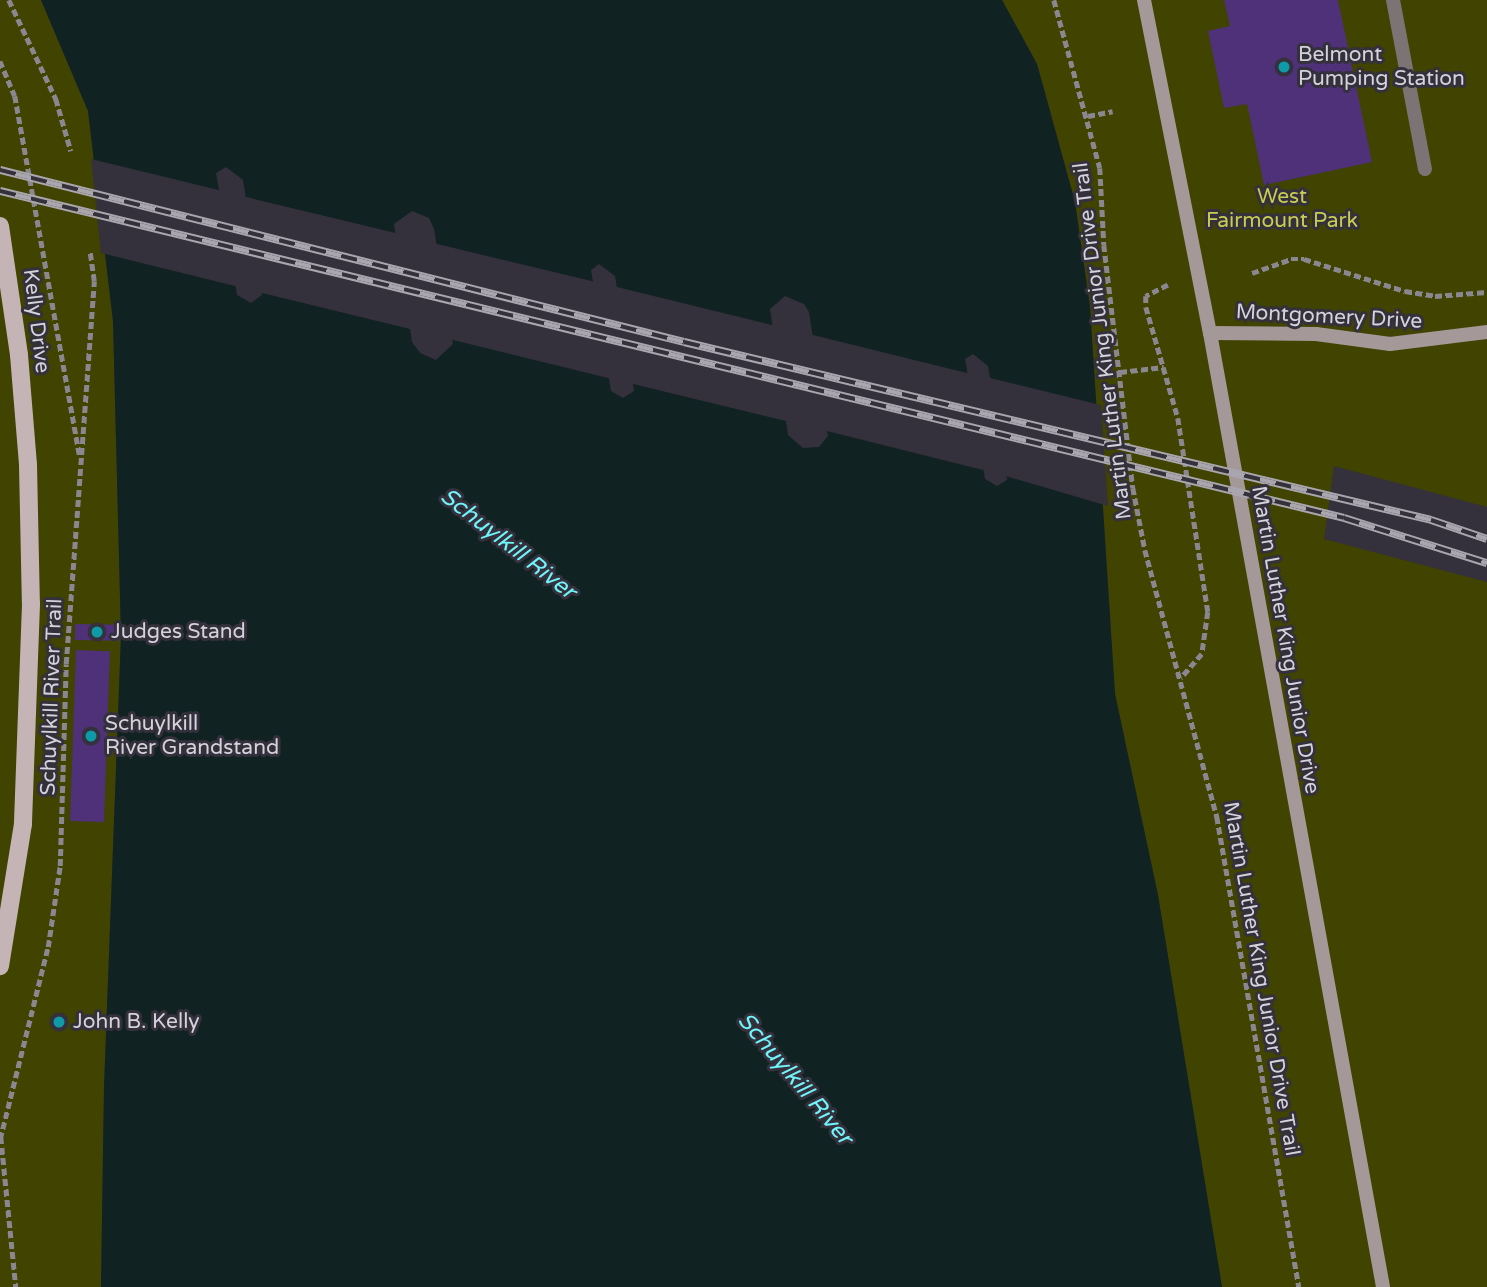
<!DOCTYPE html>
<style>
body{margin:0}
#map{position:relative;width:1487px;height:1287px;overflow:hidden;background:#34303c;font-family:"Varela Round",sans-serif}
div>[style]{position:absolute}
[style*='--x']{left:calc(var(--x)*1px);top:calc(var(--y)*1px);width:calc(var(--w)*1px);rotate:calc(var(--a)*1deg)}
.green>*{inset:0;background:#414300}
.water>*{inset:0;background:#102222}
.pier>*{inset:0;background:#34303c}
.building>*{inset:0;background:#4e3178;transform-origin:0 0}
.path>*{height:4.5px;margin-top:-2.25px;transform-origin:0;background:repeating-linear-gradient(90deg,#8a8791 0 7px,transparent 0 10.5px)}
.lane>*{height:14px;margin:-7px;padding:0 7px;transform-origin:7px;border-radius:7px;background:#7b7374}
.secondary>*{height:14px;margin:-7px;padding:0 7px;transform-origin:7px;border-radius:7px;background:#a49899}
.primary>*{height:18px;margin:-9px;padding:0 9px;transform-origin:9px;border-radius:9px;background:#c4b4b5}
.rail>*{height:8px;margin-top:-4px;transform-origin:0;background:repeating-linear-gradient(90deg,#34303c 0 16px,#a9a6af 0 32px);box-sizing:border-box;border-block:2px solid #a9a6af}
.dots>*{width:19px;height:19px;translate:-50% -50%;box-sizing:border-box;border:4px solid #34303c;border-radius:50%}
span{translate:-50% -50%;white-space:nowrap;text-align:center;line-height:1.15;-webkit-text-stroke:6px #34303c;paint-order:stroke}
.poi-label{font-size:21px;color:#d4d2da}
.left{translate:0 -50%;text-align:left}
.park-label{font-size:21px;color:#c7cd50}
.street-label{font-size:21px;color:#d4d2da}
.water-label{font-size:23px;color:#70f6fa;font-style:italic}
</style>
<div id="map">
<div class="green">
<i style="clip-path:polygon(0 0,41px 0,88px 111px,113px 321px,121px 636px,104px 1087px,101px 1287px,0 1287px)"></i>
<i style="clip-path:polygon(1002px 0,1487px 0,1487px 507px,1334px 466px,1324px 539px,1487px 582px,1487px 1287px,1222px 1287px,1158px 895px,1115px 694px,1090px 307px,1075px 202px,1037px 64px)"></i>
</div>
<div class="water">
<i style="clip-path:polygon(evenodd,41px 0,1002px 0,1037px 64px,1075px 202px,1090px 307px,1115px 694px,1158px 895px,1222px 1287px,101px 1287px,104px 1087px,121px 636px,113px 321px,88px 111px,41px 0,226px 167px,243px 180px,262px 295px,251px 303px,237px 295px,216px 173px,226px 167px,41px 0,412px 211px,429px 218px,434px 229px,453px 344px,436px 360px,420px 353px,412px 342px,394px 224px,412px 211px,41px 0,599px 264px,615px 276px,634px 391px,623px 398px,611px 391px,591px 270px,599px 264px,41px 0,785px 296px,804px 304px,809px 312px,828px 436px,819px 447px,803px 448px,788px 435px,770px 309px,785px 296px,41px 0,973px 354px,988px 366px,1007px 480px,997px 486px,985px 479px,965px 359px,973px 354px)"></i>
</div>
<div class="pier">
<i style="clip-path:polygon(91px 159px,223px 191px,239px 287px,101px 253px)"></i>
<i style="clip-path:polygon(242px 196px,400px 234px,414px 330px,258px 292px)"></i>
<i style="clip-path:polygon(433px 243px,596px 282px,612px 379px,449px 339px)"></i>
<i style="clip-path:polygon(613px 286px,776px 326px,790px 422px,629px 383px)"></i>
<i style="clip-path:polygon(809px 334px,971px 374px,987px 471px,823px 430px)"></i>
<i style="clip-path:polygon(986px 377px,1101px 405px,1108px 506px,1002px 475px)"></i>
</div>
<div class="building">
<i style="clip-path:polygon(1224px 0,1338px 0,1372px 162px,1264px 185px,1247px 104px,1224px 108px,1208px 31px,1230px 26px)"></i>
<i style="left:75px;top:624px;width:45px;height:16px;rotate:1deg"></i>
<i style="left:76px;top:650px;width:34px;height:171px;rotate:2deg"></i>
</div>
<div class="path">
<i style="--x:9;--y:0;--w:110;--a:64.6"></i>
<i style="--x:56;--y:99;--w:54;--a:73.9"></i>
<i style="--x:1054;--y:0;--w:174;--a:74.7"></i>
<i style="--x:1100;--y:168;--w:77;--a:87"></i>
<i style="--x:1104;--y:245;--w:245;--a:83.2"></i>
<i style="--x:1133;--y:488;--w:63;--a:79"></i>
<i style="--x:1145;--y:550;--w:277;--a:74.9"></i>
<i style="--x:1217;--y:817;--w:477;--a:80.1"></i>
<i style="--x:0;--y:61;--w:38;--a:67"></i>
<i style="--x:15;--y:96;--w:367;--a:79.8"></i>
<i style="--x:1088;--y:116;--w:25;--a:-11"></i>
<i style="--x:1252;--y:273;--w:41;--a:-19.7"></i>
<i style="--x:1291;--y:259;--w:13;--a:0"></i>
<i style="--x:1304;--y:259;--w:106;--a:17.6"></i>
<i style="--x:1405;--y:291;--w:30;--a:9"></i>
<i style="--x:1435;--y:296;--w:52;--a:-4.4"></i>
<i style="--x:1168;--y:285;--w:25;--a:153"></i>
<i style="--x:1146;--y:296;--w:11;--a:90"></i>
<i style="--x:1146;--y:307;--w:116;--a:73.9"></i>
<i style="--x:1178;--y:418;--w:196;--a:81.2"></i>
<i style="--x:1208;--y:612;--w:42;--a:98.1"></i>
<i style="--x:1202;--y:654;--w:32;--a:131"></i>
<i style="--x:1120;--y:372;--w:44;--a:-6.5"></i>
<i style="--x:1;--y:1137;--w:151;--a:84.3"></i>
<i style="--x:0;--y:1139;--w:198;--a:-76"></i>
<i style="--x:48;--y:947;--w:82;--a:-81.6"></i>
<i style="--x:60;--y:866;--w:202;--a:-88.3"></i>
<i style="--x:66;--y:664;--w:384;--a:-85.8"></i>
<i style="--x:94;--y:281;--w:30;--a:-98"></i>
</div>
<div class="lane">
<i style="--x:1393;--y:0;--w:172;--a:79.3"></i>
</div>
<div class="secondary">
<i style="--x:1144;--y:0;--w:339;--a:78.8"></i>
<i style="--x:1210;--y:333;--w:970;--a:79.72"></i>
<i style="--x:1210;--y:333;--w:106;--a:0.5"></i>
<i style="--x:1316;--y:334;--w:75;--a:7.7"></i>
<i style="--x:1390;--y:344;--w:98;--a:-7.1"></i>
</div>
<div class="primary">
<i style="--x:0;--y:226;--w:130;--a:81.6"></i>
<i style="--x:19;--y:355;--w:110;--a:85.3"></i>
<i style="--x:28;--y:465;--w:139;--a:88.8"></i>
<i style="--x:31;--y:604;--w:220;--a:92.1"></i>
<i style="--x:23;--y:824;--w:144;--a:99.2"></i>
</div>
<div class="rail">
<i style="--x:0;--y:170;--w:705;--a:14.12"></i>
<i style="--x:684;--y:342;--w:768;--a:13.4"></i>
<i style="--x:1431;--y:520;--w:59;--a:18.7"></i>
<i style="--x:0;--y:191;--w:1383;--a:13.67"></i>
<i style="--x:1344;--y:518;--w:150;--a:17.5"></i>
</div>
<div class="dots">
<i style="left:1284px;top:67px;background:#0f9aa8"></i>
<i style="left:97px;top:632px;background:#0f9aa8"></i>
<i style="left:91px;top:736px;background:#0f9aa8"></i>
<i style="left:59px;top:1022px;background:#0f9aa8"></i>
</div>
<div class="poi-label">
<span class="left" style="left:1298px;top:67px">Belmont<br>Pumping Station</span>
<span class="left" style="left:111px;top:632px">Judges Stand</span>
<span class="left" style="left:105px;top:736px">Schuylkill<br>River Grandstand</span>
<span class="left" style="left:73px;top:1022px">John B. Kelly</span>
</div>
<div class="park-label">
<span style="left:1282px;top:209px">West<br>Fairmount Park</span>
</div>
<div class="street-label">
<span style="left:1329px;top:317px;rotate:3deg">Montgomery Drive</span>
<span style="left:36px;top:321px;rotate:83deg">Kelly Drive</span>
<span style="left:1103px;top:341px;rotate:-97deg">Martin Luther King Junior Drive Trail</span>
<span style="left:1285px;top:640px;rotate:80deg">Martin Luther King Junior Drive</span>
<span style="left:52px;top:697px;rotate:-88deg">Schuylkill River Trail</span>
<span style="left:1261px;top:979px;rotate:80deg">Martin Luther King Junior Drive Trail</span>
</div>
<div class="water-label">
<span style="left:508px;top:544px;rotate:38deg">Schuylkill River</span>
<span style="left:795px;top:1079px;rotate:50deg">Schuylkill River</span>
</div>
</div>
